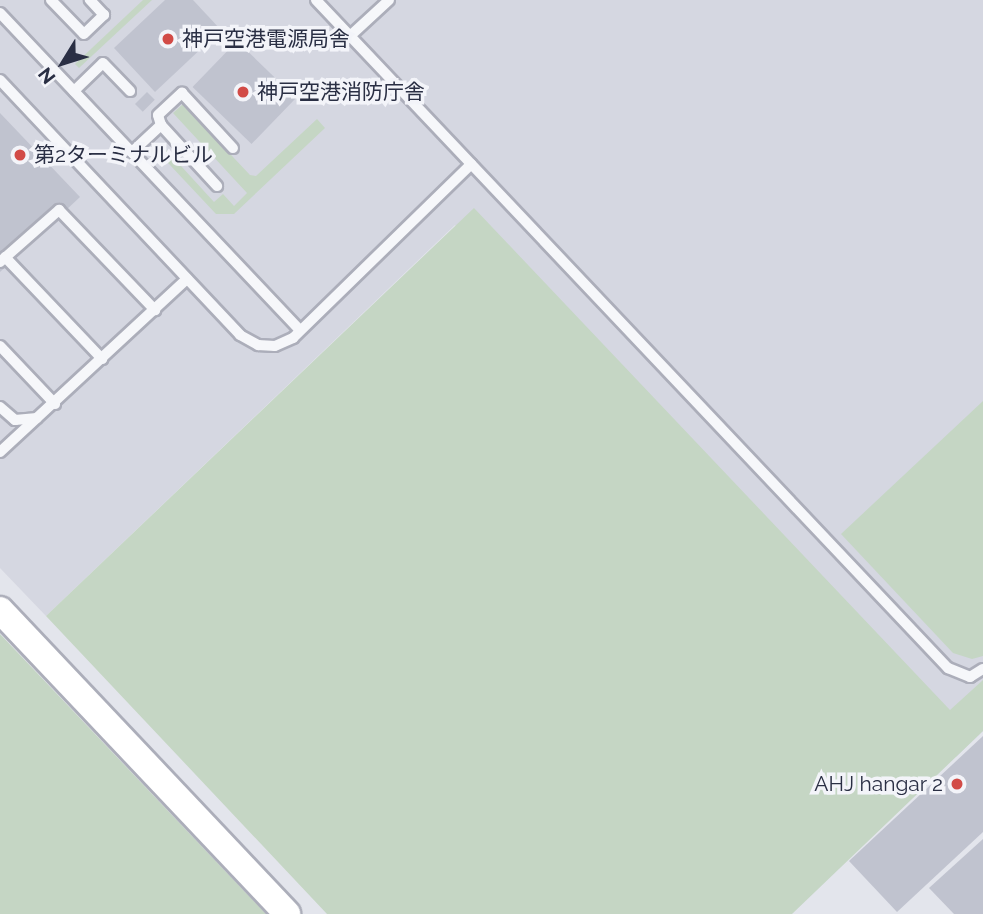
<!DOCTYPE html>
<meta charset="utf-8">
<style>
body{margin:0}
#map{position:relative;width:983px;height:914px;overflow:hidden;background:#e3e5ec;font-family:Raleway,"Noto Sans JP",sans-serif}
div>[style]{position:absolute}
[style*='--x']{left:calc(var(--x)*1px);top:calc(var(--y)*1px);width:calc(var(--w)*1px);rotate:calc(var(--a)*1deg)}
.built>*{inset:0;background:#d5d7e1}
.green>*{inset:0;background:#c5d6c4}
.building>*{inset:0;background:#c0c3cf;transform-origin:0 0}
.roads{filter:drop-shadow(2px 0 #acaeba) drop-shadow(-2px 0 #acaeba) drop-shadow(0 2px #acaeba) drop-shadow(0 -2px #acaeba)}
.lane>*{height:10px;margin:-5px;padding:0 5px;transform-origin:5px;border-radius:5px;background:#f6f7fa}
.secondary>*{height:26px;margin:-13px;padding:0 13px;transform-origin:13px;border-radius:13px;background:#fff}
.dots>*{width:19px;height:19px;translate:-50% -50%;box-sizing:border-box;border:4px solid #f3f4f9;border-radius:50%}
span{translate:-50% -50%;white-space:nowrap;text-align:center;line-height:1.15;-webkit-text-stroke:7px #f3f4f9;paint-order:stroke}
.poi-label{font-size:21px;color:#2a2f44}
.left{translate:0 -50%;text-align:left}
.right{translate:-100% -50%;text-align:right}
.north{position:absolute;left:28px;top:28px;width:70px;height:70px;-webkit-text-stroke:5px #f3f4f9;paint-order:stroke;rotate:232deg;font-size:19px;font-weight:700;line-height:28px;text-align:center;color:#2a2f44}
.north::after{content:'';display:block;margin:auto;width:24px;height:32px;background:#2a2f44;clip-path:polygon(50% 0,100% 100%,50% 72%,0 100%)}
</style>
<div id="map">
<div class="built">
<i style="clip-path:polygon(0 0,983px 0,983px 731px,956px 757px,455px 225px,46px 616px,0 568px)"></i>
</div>
<div class="green">
<i style="clip-path:polygon(143px 0,152px 0,79px 68px,75px 64px)"></i>
<i style="clip-path:polygon(183px 104px,250px 175px,256px 176px,317px 119px,325px 128px,234px 214px,216px 214px,154px 148px,160px 143px,214px 202px,223px 194px,234px 206px,247px 193px,173px 113px)"></i>
<i style="clip-path:polygon(474px 208px,950px 710px,983px 680px,983px 731px,792px 914px,327px 914px,46px 616px)"></i>
<i style="clip-path:polygon(983px 401px,983px 656px,972px 659px,953px 653px,841px 534px)"></i>
<i style="clip-path:polygon(0 634px,266px 914px,0 914px)"></i>
</div>
<div class="building">
<i style="clip-path:polygon(165px 0,193px 0,221px 30px,155px 92px,114px 48px)"></i>
<i style="left:237px;top:41px;width:82px;height:64px;rotate:44deg"></i>
<i style="left:147px;top:92px;width:11px;height:17px;rotate:45deg"></i>
<i style="clip-path:polygon(0 113px,80px 197px,0 272px)"></i>
<i style="clip-path:polygon(983px 736px,983px 832px,897px 912px,849px 861px)"></i>
<i style="clip-path:polygon(983px 839px,983px 914px,954px 914px,929px 888px)"></i>
</div>
<div class="roads">
<div class="lane">
<i style="--x:51;--y:0;--w:47;--a:45.9"></i>
<i style="--x:84;--y:34;--w:28;--a:-44"></i>
<i style="--x:104;--y:15;--w:21;--a:-133"></i>
<i style="--x:316;--y:0;--w:920;--a:46.59"></i>
<i style="--x:948;--y:668;--w:24;--a:22"></i>
<i style="--x:970;--y:677;--w:15;--a:-32"></i>
<i style="--x:0;--y:13;--w:436;--a:46.6"></i>
<i style="--x:350;--y:36;--w:53;--a:-42.7"></i>
<i style="--x:0;--y:80;--w:350;--a:46.7"></i>
<i style="--x:240;--y:335;--w:21;--a:29"></i>
<i style="--x:258;--y:345;--w:17;--a:3"></i>
<i style="--x:275;--y:346;--w:20;--a:-24"></i>
<i style="--x:293;--y:338;--w:249;--a:-44.3"></i>
<i style="--x:74;--y:91;--w:40;--a:-44"></i>
<i style="--x:103;--y:63;--w:39;--a:46"></i>
<i style="--x:161;--y:125;--w:83;--a:47.4"></i>
<i style="--x:132;--y:152;--w:40;--a:-43"></i>
<i style="--x:161;--y:125;--w:10;--a:-107"></i>
<i style="--x:158;--y:115;--w:33;--a:-43"></i>
<i style="--x:182;--y:93;--w:75;--a:47.2"></i>
<i style="--x:5;--y:257;--w:141;--a:46.4"></i>
<i style="--x:0;--y:262;--w:79;--a:-41.4"></i>
<i style="--x:59;--y:210;--w:139;--a:46.2"></i>
<i style="--x:0;--y:346;--w:80;--a:46.5"></i>
<i style="--x:0;--y:407;--w:20;--a:41"></i>
<i style="--x:15;--y:420;--w:22;--a:-5"></i>
<i style="--x:0;--y:452;--w:255;--a:-42.8"></i>
</div>
<div class="secondary">
<i style="--x:0;--y:610;--w:418;--a:46.6"></i>
</div>
</div>
<div class="dots">
<i style="left:168px;top:39px;background:#d24b47"></i>
<i style="left:243px;top:92px;background:#d24b47"></i>
<i style="left:20px;top:155px;background:#d24b47"></i>
<i style="left:957px;top:784px;background:#d24b47"></i>
</div>
<div class="poi-label">
<span class="left" style="left:182px;top:39px">神戸空港電源局舎</span>
<span class="left" style="left:257px;top:92px">神戸空港消防庁舎</span>
<span class="left" style="left:34px;top:155px">第2ターミナルビル</span>
<span class="right" style="left:943px;top:784px">AHJ hangar 2</span>
</div>
<div class="north">N</div>
</div>
